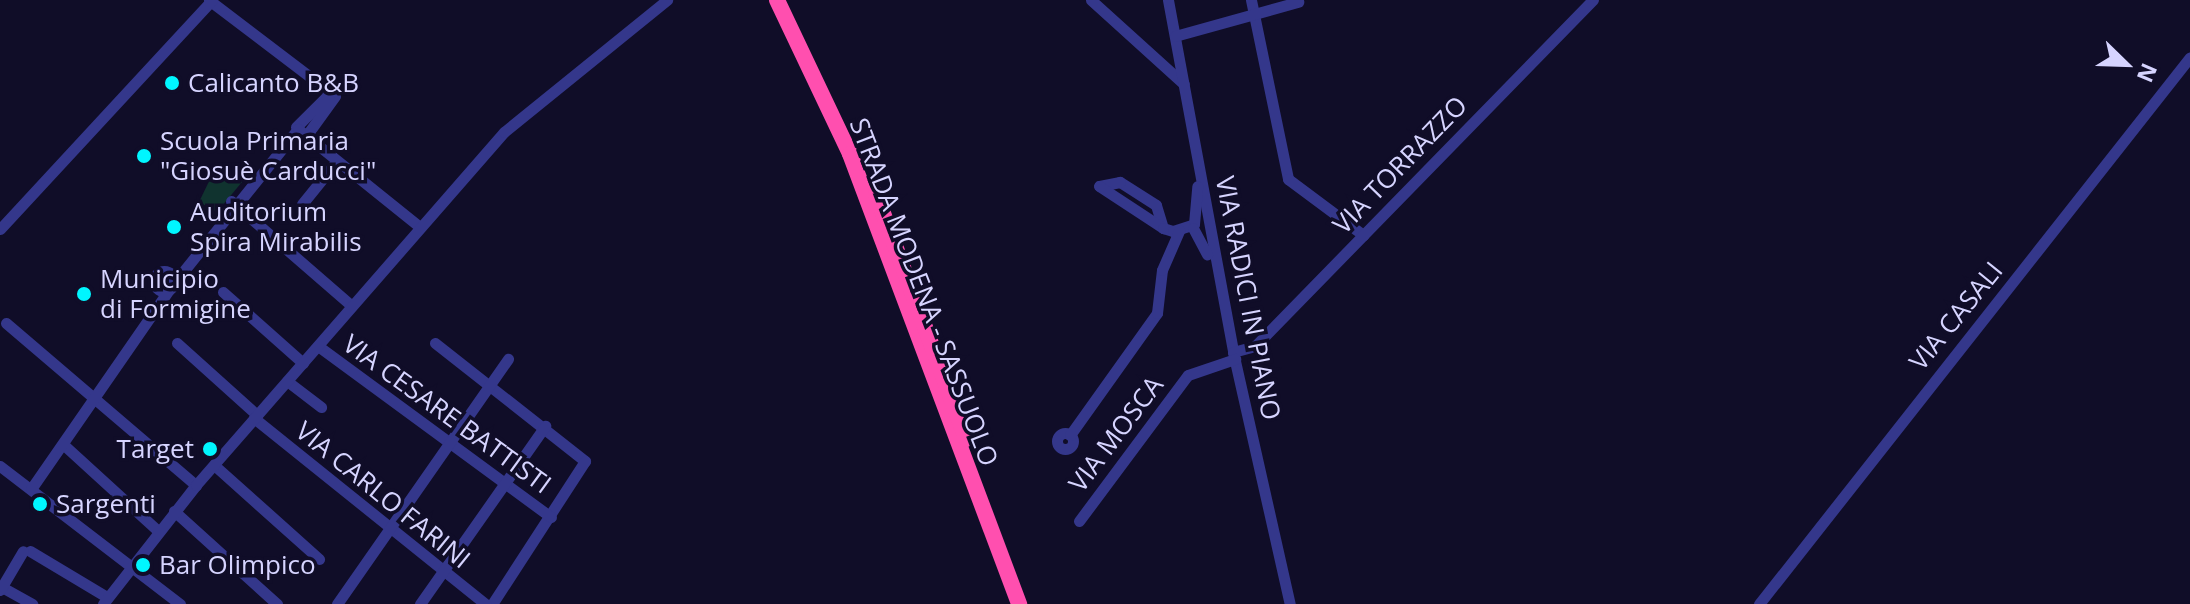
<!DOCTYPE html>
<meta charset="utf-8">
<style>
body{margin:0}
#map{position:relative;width:2190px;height:604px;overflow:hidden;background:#100d28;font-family:"Open Sans",sans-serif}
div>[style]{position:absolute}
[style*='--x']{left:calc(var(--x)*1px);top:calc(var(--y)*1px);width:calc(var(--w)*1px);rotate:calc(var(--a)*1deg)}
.green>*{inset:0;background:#10332f}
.minor>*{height:11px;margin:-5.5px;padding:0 5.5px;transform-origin:5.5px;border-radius:5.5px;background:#34378b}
.minor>.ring{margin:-5.5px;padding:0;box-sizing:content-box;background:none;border:11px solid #34378b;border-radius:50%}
.highway>*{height:16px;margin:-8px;padding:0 8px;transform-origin:8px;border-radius:8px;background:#ff4faf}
.dots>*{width:22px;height:22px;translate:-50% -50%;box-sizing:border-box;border:4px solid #100d28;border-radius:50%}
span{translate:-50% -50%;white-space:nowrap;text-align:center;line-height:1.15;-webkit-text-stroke:7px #100d28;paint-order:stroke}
.poi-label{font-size:26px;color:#d6d4ff}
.left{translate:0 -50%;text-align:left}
.right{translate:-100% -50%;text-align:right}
.street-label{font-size:26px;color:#d6d4ff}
.north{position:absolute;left:2086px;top:24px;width:80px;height:80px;-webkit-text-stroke:6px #100d28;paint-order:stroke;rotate:113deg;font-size:22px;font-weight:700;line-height:32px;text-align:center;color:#d6d4ff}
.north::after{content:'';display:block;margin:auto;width:28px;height:36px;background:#d6d4ff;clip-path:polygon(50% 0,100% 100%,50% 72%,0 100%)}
</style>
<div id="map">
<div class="green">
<i style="clip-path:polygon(216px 167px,242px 182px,217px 212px,199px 202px)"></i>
</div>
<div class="minor">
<i style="--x:209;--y:0;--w:158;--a:37.3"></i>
<i style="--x:335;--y:96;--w:49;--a:125.9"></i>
<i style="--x:1091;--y:0;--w:125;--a:42.1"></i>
<i style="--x:1168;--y:0;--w:358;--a:79.5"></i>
<i style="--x:1233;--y:352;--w:258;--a:77.3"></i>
<i style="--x:1251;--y:0;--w:183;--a:78.3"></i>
<i style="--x:1288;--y:179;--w:94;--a:36.7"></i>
<i style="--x:1175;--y:36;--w:128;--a:-15.5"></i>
<i style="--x:296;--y:127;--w:48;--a:-45"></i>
<i style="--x:231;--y:201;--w:160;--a:41"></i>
<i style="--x:302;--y:204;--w:54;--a:-51"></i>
<i style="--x:1163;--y:228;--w:24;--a:-107"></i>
<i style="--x:1156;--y:205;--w:43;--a:-147.4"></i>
<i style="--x:1120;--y:182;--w:21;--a:169"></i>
<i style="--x:1099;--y:186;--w:77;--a:33.3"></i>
<i style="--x:1163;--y:228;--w:10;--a:17"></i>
<i style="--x:1173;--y:231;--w:22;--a:-18"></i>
<i style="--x:1194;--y:224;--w:38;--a:-85"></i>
<i style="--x:1193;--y:228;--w:30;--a:62"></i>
<i style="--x:0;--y:229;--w:312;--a:-47.2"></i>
<i class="ring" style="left:154px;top:271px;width:9px;height:9px"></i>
<i style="--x:174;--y:283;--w:198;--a:-51.2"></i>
<i style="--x:298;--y:129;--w:156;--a:38.8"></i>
<i style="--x:223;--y:292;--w:107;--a:41.6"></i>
<i style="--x:6;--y:323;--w:250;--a:40.5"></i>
<i style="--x:177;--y:343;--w:108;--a:42"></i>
<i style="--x:435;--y:343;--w:191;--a:38.2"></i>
<i style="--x:585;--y:461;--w:171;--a:123"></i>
<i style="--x:318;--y:346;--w:289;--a:36.3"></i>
<i style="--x:1233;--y:352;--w:23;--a:-15"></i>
<i style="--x:1255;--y:346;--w:484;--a:-45.7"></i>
<i style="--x:287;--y:381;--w:43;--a:37.4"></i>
<i style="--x:254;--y:418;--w:297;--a:38.8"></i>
<i class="ring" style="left:1057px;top:433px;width:5px;height:5px"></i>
<i style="--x:1070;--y:435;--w:150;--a:-54.5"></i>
<i style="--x:1157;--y:313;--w:43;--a:-83.4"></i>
<i style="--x:1162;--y:270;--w:43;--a:-66.4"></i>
<i style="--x:65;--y:446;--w:125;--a:42.4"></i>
<i style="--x:214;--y:465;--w:141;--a:41.8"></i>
<i style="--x:0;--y:466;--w:227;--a:37.5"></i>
<i style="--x:31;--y:489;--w:241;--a:-55.3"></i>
<i style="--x:174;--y:511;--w:139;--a:42.1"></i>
<i style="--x:1079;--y:521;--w:182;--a:-53.3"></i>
<i style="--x:1188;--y:375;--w:50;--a:-18.8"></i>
<i style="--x:30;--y:551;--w:90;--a:30.9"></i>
<i style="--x:0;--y:586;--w:37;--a:29"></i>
<i style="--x:0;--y:590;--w:45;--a:-59.5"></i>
<i style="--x:103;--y:604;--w:151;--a:-52"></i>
<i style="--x:196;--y:485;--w:468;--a:-48.9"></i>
<i style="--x:504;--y:132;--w:210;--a:-39"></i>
<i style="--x:337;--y:604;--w:299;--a:-55.1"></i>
<i style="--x:420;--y:604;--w:218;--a:-54.9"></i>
<i style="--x:1759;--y:604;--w:696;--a:-51.76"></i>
</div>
<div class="highway">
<i style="--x:777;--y:0;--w:170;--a:64.6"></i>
<i style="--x:850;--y:154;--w:481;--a:69.4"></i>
<i style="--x:876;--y:194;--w:261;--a:69.8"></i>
</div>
<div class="dots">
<i style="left:172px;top:83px;background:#00f6ff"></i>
<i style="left:144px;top:156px;background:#00f6ff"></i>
<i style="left:174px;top:227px;background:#00f6ff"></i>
<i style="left:84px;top:294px;background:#00f6ff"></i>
<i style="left:210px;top:449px;background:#00f6ff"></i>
<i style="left:40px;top:504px;background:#00f6ff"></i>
<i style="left:143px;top:565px;background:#00f6ff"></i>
</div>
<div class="poi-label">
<span class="left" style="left:188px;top:83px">Calicanto B&amp;B</span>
<span class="left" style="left:160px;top:156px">Scuola Primaria<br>"Giosuè Carducci"</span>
<span class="left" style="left:190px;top:227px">Auditorium<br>Spira Mirabilis</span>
<span class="left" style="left:100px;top:294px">Municipio<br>di Formigine</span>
<span class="right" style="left:194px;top:449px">Target</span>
<span class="left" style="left:56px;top:504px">Sargenti</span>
<span class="left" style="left:159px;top:565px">Bar Olimpico</span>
</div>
<div class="street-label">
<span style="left:1400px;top:165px;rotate:-46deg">VIA TORRAZZO</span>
<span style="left:924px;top:292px;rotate:69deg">STRADA MODENA - SASSUOLO</span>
<span style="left:1248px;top:298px;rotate:79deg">VIA RADICI IN PIANO</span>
<span style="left:1956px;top:316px;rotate:-51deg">VIA CASALI</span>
<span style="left:447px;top:414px;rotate:36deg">VIA CESARE BATTISTI</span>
<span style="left:1116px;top:434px;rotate:-53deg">VIA MOSCA</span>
<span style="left:383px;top:495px;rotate:39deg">VIA CARLO FARINI</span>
</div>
<div class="north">N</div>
</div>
